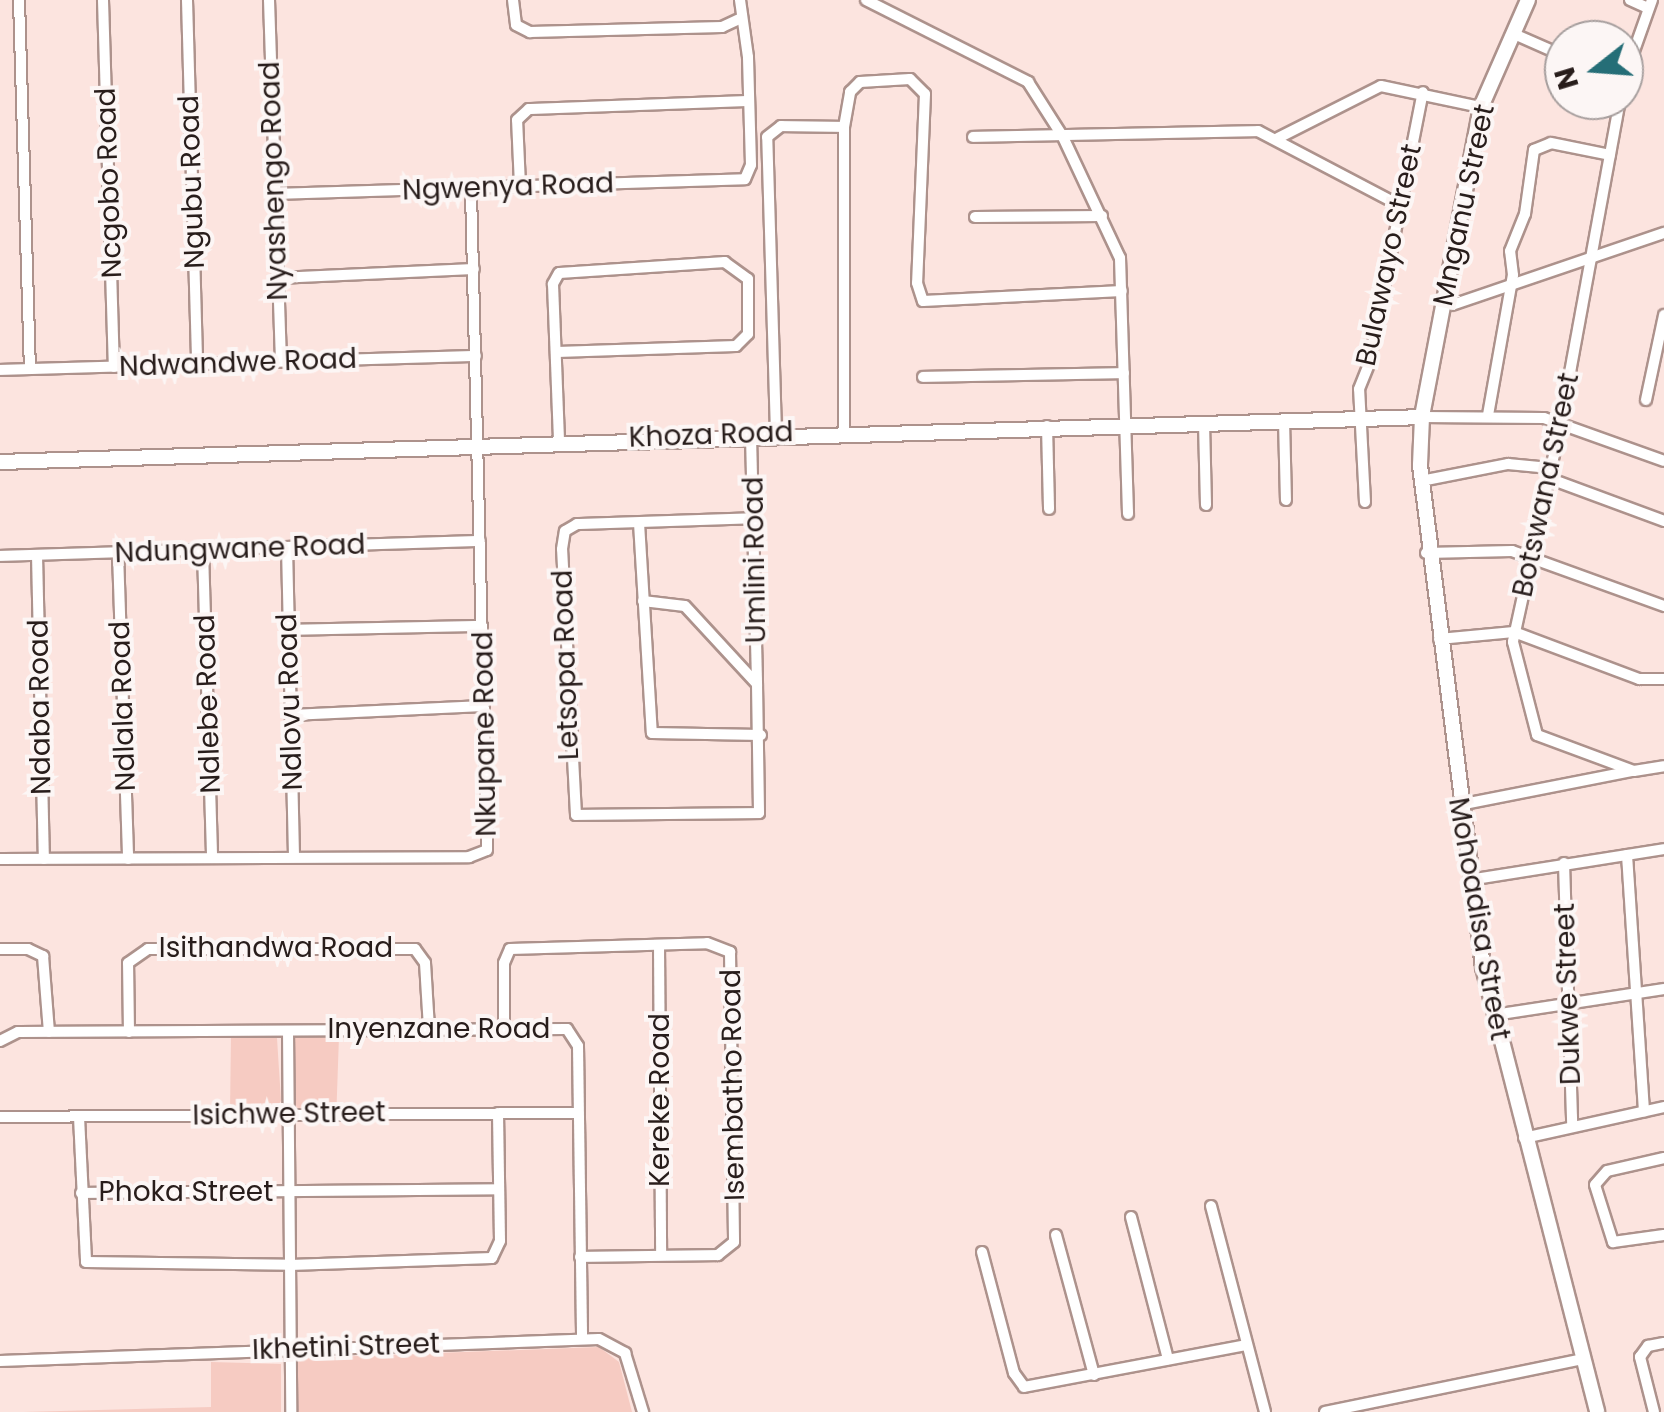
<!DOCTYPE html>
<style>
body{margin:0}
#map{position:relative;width:1664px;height:1412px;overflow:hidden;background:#fce4df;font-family:Poppins,sans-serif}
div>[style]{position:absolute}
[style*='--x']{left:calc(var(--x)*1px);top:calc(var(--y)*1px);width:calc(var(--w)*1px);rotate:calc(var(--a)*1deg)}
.green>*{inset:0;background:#f6cbc2;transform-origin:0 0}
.roads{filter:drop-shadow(2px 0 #ad928c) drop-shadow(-2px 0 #ad928c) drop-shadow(0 2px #ad928c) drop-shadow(0 -2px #ad928c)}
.minor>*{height:10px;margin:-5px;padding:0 5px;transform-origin:5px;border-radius:5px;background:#fff}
.tertiary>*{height:14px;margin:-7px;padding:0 7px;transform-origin:7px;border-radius:7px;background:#fff}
span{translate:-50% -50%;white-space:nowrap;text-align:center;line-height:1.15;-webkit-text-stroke:8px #fcf6f5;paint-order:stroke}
.street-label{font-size:28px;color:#281d1b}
.north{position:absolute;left:1544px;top:20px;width:100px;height:100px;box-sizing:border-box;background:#fcf6f5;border:2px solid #a79f9e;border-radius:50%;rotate:253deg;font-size:28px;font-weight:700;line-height:40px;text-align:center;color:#281d1b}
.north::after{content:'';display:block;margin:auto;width:35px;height:45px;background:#256e77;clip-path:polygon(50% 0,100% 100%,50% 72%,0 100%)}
</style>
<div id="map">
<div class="green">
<i style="clip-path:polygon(231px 1036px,277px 1038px,281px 1101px,274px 1111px,230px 1112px)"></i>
<i style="left:339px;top:1036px;width:76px;height:46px;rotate:92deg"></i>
<i style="clip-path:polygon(599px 1347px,619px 1362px,632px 1412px,293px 1412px,294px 1363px,305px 1358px)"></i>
<i style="clip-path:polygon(211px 1362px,281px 1364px,281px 1412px,23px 1412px,211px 1407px)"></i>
</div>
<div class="roads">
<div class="minor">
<i style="--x:19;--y:0;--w:369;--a:88.3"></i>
<i style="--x:103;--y:0;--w:367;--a:88.3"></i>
<i style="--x:187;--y:0;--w:363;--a:88.4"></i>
<i style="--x:269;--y:0;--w:361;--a:88.1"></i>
<i style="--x:513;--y:0;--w:25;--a:83"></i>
<i style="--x:516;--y:25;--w:16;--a:27"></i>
<i style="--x:530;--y:32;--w:192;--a:-1.5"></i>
<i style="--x:722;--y:27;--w:19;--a:-25"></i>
<i style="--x:866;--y:0;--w:182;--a:26.8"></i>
<i style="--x:1028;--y:82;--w:65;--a:57.5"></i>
<i style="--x:1063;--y:137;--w:134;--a:64.8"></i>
<i style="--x:1120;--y:258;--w:256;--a:88.2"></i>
<i style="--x:1630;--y:0;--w:20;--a:24"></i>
<i style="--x:1514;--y:34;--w:55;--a:23.7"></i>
<i style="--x:1624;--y:79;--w:84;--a:-70.5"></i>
<i style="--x:1620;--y:100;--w:328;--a:100.4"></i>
<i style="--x:1561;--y:423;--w:224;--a:102.4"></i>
<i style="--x:1513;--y:642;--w:96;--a:75.5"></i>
<i style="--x:1537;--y:735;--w:103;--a:20.4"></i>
<i style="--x:1634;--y:771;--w:30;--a:-9"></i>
<i style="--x:973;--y:137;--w:285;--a:-1.2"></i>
<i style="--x:1258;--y:131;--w:159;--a:27.7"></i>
<i style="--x:1278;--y:138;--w:115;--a:-26.8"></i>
<i style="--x:1381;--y:86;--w:102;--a:11.9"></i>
<i style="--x:520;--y:185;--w:65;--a:-92.6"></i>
<i style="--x:517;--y:120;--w:16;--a:-43"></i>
<i style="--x:529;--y:109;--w:220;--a:-2.1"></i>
<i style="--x:274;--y:194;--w:471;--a:-1.8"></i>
<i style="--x:745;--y:179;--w:15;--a:-67"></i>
<i style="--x:751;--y:165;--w:108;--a:-91.6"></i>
<i style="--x:748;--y:57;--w:58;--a:-98"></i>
<i style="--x:975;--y:217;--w:127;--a:-0.5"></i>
<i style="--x:277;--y:278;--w:197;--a:-2.6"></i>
<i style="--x:1452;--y:305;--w:224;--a:-18.8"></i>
<i style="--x:557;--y:352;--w:179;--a:-1.9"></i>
<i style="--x:736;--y:346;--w:17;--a:-45"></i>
<i style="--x:748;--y:334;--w:55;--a:-90"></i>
<i style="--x:748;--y:279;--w:29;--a:-144"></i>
<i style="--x:725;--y:262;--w:166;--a:176.2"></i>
<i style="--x:559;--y:273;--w:13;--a:119"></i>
<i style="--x:553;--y:284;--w:156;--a:87.8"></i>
<i style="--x:0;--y:370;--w:476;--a:-1.7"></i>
<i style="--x:923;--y:377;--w:201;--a:-1.1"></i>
<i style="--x:1646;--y:400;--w:87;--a:-78"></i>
<i style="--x:1488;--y:415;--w:142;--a:-79.9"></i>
<i style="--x:1513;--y:275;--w:24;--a:-97"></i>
<i style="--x:1510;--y:251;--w:40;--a:-68"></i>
<i style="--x:1525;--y:214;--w:65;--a:-82"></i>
<i style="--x:1534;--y:150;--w:18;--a:-22"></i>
<i style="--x:1551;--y:143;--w:60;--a:11.5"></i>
<i style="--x:1422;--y:417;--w:122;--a:0.5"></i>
<i style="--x:1544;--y:418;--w:127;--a:19.7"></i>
<i style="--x:1284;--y:420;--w:80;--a:88.6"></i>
<i style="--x:1204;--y:423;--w:82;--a:88.6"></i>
<i style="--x:1047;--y:426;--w:83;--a:88.6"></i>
<i style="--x:844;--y:432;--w:305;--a:-90"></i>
<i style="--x:844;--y:127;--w:36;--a:-80"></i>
<i style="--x:850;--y:92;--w:14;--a:-45"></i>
<i style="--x:860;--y:82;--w:50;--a:-3.4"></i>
<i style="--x:910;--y:79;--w:21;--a:45"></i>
<i style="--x:925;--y:94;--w:189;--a:92.4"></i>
<i style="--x:917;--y:283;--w:19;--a:72"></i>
<i style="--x:923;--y:301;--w:199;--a:-2.9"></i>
<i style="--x:776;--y:433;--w:296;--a:-91.7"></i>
<i style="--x:767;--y:137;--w:18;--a:-38"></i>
<i style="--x:781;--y:126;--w:63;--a:0.9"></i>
<i style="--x:751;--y:436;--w:248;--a:88.6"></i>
<i style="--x:1548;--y:478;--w:124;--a:20.3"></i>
<i style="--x:1421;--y:481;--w:89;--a:-11.1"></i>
<i style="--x:1508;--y:464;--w:42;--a:5.4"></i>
<i style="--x:1365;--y:502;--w:113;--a:-93"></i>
<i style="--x:1359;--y:389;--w:27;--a:-68"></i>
<i style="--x:1369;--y:364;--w:277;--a:-78.8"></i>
<i style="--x:639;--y:523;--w:210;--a:86.5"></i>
<i style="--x:652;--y:733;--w:109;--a:1.1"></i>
<i style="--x:287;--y:547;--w:309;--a:88.7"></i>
<i style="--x:203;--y:551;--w:306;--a:88.3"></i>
<i style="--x:118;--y:553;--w:306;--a:88.1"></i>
<i style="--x:1426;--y:553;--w:86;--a:-1.3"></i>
<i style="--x:1512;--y:551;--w:162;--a:19.9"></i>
<i style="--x:37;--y:555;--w:304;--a:88.7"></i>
<i style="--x:0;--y:556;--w:480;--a:-1.8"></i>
<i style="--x:643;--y:601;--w:42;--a:6.8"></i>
<i style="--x:685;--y:606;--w:106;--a:47.3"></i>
<i style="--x:757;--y:684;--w:129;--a:89.1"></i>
<i style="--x:759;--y:813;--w:183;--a:179.4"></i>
<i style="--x:576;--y:815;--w:266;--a:-93"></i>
<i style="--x:562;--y:549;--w:18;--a:-81"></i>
<i style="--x:565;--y:531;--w:14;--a:-30"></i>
<i style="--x:577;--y:524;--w:178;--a:-1.9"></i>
<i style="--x:288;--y:630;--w:194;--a:-1.2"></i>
<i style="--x:1439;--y:639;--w:75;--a:-5.3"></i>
<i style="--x:1514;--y:632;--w:134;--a:20.6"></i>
<i style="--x:1639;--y:679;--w:25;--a:0"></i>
<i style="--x:291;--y:715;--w:193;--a:-2.7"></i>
<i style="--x:1459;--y:805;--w:177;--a:-11.1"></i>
<i style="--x:1627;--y:855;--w:257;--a:86.2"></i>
<i style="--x:0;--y:859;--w:469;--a:-0.2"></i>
<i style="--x:469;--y:857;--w:19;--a:-21"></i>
<i style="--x:487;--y:850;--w:661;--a:-91.39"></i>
<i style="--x:1564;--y:863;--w:261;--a:88.2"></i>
<i style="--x:1469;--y:880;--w:197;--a:-9"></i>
<i style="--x:659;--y:945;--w:310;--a:89.6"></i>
<i style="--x:0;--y:949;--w:28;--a:0"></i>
<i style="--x:28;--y:949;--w:17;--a:25"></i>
<i style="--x:43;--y:956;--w:76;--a:85.5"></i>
<i style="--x:1494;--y:1015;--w:172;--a:-8.7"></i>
<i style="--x:504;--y:1027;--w:64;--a:-90"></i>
<i style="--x:504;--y:963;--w:15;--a:-67"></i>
<i style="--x:510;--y:949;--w:197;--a:-1.7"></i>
<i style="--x:707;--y:943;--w:25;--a:21"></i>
<i style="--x:730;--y:952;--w:290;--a:89.2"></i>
<i style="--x:734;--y:1242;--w:21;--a:141"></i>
<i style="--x:718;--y:1255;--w:138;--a:179.2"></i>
<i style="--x:288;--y:1031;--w:381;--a:89.5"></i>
<i style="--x:129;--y:1032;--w:69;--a:-90.8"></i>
<i style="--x:128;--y:963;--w:24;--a:-35"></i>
<i style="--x:148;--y:949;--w:267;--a:0"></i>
<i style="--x:415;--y:949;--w:17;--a:54"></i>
<i style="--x:425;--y:963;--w:66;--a:86.5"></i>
<i style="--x:0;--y:1041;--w:20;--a:-27"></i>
<i style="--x:18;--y:1032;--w:549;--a:-0.31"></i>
<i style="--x:567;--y:1029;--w:20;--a:57"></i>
<i style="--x:578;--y:1046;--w:293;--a:89.2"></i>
<i style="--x:0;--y:1117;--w:578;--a:-0.4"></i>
<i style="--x:79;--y:1117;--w:145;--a:87.2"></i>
<i style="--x:86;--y:1262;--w:204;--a:0.8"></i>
<i style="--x:290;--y:1265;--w:202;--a:-2"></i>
<i style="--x:492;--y:1258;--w:19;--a:-65"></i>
<i style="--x:500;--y:1241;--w:128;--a:-90.9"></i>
<i style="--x:1524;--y:1138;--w:143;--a:-12.5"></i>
<i style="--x:1664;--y:1158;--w:58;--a:167.2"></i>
<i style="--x:1607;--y:1171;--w:18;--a:131"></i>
<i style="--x:1595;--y:1185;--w:60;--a:72.5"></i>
<i style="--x:1613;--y:1242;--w:51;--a:-7.8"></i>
<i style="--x:81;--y:1193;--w:417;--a:-0.5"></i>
<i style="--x:1211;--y:1206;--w:213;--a:75.3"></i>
<i style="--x:1131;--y:1217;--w:147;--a:75.4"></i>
<i style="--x:1056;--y:1235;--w:145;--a:74.8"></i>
<i style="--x:982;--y:1252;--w:125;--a:75.2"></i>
<i style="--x:1014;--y:1373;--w:17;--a:54"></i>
<i style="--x:1024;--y:1387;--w:226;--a:-10.7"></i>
<i style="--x:0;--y:1361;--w:599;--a:-2.1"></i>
<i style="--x:599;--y:1339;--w:30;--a:28"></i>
<i style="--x:625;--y:1353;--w:62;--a:73"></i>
<i style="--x:1325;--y:1412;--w:264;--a:-11.6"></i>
<i style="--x:1654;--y:1412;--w:57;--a:-104.3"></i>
<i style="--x:1640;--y:1357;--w:14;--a:-54"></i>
<i style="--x:1648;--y:1346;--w:16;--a:-11"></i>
</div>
<div class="tertiary">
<i style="--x:1528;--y:0;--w:117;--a:113.7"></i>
<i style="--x:1481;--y:107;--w:316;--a:100.8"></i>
<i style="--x:1422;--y:417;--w:48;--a:92.4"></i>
<i style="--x:1420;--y:465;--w:506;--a:82.85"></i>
<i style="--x:1483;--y:967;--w:459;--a:75.6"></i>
<i style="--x:0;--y:462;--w:1423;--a:-1.81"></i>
</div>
</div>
<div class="street-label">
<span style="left:274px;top:181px;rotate:-92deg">Nyashengo Road</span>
<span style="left:192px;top:182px;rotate:-92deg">Ngubu Road</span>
<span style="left:109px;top:183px;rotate:-92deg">Ncgobo Road</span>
<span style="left:508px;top:187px;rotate:-2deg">Ngwenya Road</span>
<span style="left:1464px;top:205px;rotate:-78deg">Mnganu Street</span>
<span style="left:1389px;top:255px;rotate:-78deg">Bulawayo Street</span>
<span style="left:238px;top:363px;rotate:-2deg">Ndwandwe Road</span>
<span style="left:711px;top:435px;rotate:-2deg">Khoza Road</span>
<span style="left:1546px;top:485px;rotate:-78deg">Botswana Street</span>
<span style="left:240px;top:549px;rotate:-2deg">Ndungwane Road</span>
<span style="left:755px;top:560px;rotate:-91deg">Umlini Road</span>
<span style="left:566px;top:665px;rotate:-92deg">Letsopa Road</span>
<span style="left:290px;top:702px;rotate:-92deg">Ndlovu Road</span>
<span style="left:208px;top:704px;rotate:-92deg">Ndlebe Road</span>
<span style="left:123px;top:706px;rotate:-92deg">Ndlala Road</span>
<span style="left:40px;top:707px;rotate:-91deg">Ndaba Road</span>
<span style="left:485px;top:734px;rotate:-91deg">Nkupane Road</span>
<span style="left:1479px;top:919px;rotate:80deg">Mohoadisa Street</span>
<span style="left:276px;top:948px">Isithandwa Road</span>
<span style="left:1568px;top:994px;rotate:-92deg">Dukwe Street</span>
<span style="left:439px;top:1029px">Inyenzane Road</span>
<span style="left:733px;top:1085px;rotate:-91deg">Isembatho Road</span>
<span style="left:660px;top:1100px;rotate:-90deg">Kereke Road</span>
<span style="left:289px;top:1114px;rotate:-1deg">Isichwe Street</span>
<span style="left:186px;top:1192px">Phoka Street</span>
<span style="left:346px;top:1347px;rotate:-2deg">Ikhetini Street</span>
</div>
<div class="north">N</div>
</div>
